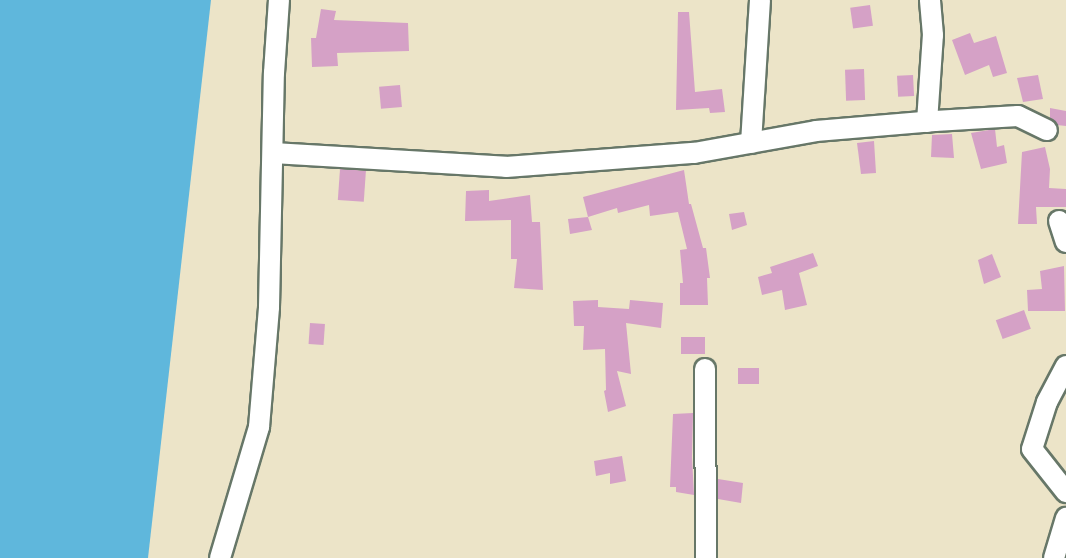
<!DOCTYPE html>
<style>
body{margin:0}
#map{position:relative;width:1066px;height:558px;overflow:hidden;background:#ece4c8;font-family:"Shantell Sans",sans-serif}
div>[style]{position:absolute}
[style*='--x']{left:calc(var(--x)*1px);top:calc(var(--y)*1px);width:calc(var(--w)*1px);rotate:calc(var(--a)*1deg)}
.water>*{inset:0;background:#5fb7dc}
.building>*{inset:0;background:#d5a1c6;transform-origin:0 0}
.roads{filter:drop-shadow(2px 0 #677768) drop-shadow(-2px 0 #677768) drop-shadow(0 2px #677768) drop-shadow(0 -2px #677768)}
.street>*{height:20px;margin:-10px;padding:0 10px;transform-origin:10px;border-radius:10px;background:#fff}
span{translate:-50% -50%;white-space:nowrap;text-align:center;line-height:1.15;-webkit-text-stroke:6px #f6f6f2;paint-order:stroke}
</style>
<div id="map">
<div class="water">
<i style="clip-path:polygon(0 0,211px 0,148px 558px,0 558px)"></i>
</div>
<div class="building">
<i style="left:870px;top:5px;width:21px;height:20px;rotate:82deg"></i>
<i style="clip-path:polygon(321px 9px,336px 11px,334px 20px,408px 23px,409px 51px,337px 53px,338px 66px,312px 67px,311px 38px,316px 38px)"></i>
<i style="clip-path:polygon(678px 12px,689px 12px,695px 92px,722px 89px,725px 112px,710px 113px,709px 108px,676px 110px)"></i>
<i style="clip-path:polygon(970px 33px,974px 43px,996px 36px,1007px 73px,993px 77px,989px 65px,965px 75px,952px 40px)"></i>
<i style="left:864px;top:69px;width:31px;height:19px;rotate:88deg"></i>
<i style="left:913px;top:75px;width:21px;height:16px;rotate:87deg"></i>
<i style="clip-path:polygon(1038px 75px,1043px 99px,1023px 102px,1017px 78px)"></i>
<i style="left:400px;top:85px;width:22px;height:21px;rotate:85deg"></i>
<i style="clip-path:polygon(1050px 108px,1066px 111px,1066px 126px,1057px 125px,1050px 118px)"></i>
<i style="clip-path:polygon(995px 129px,997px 147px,1004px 145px,1007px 163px,981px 169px,971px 133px)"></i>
<i style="clip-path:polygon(952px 134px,954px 158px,931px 157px,932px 135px)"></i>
<i style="clip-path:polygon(874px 141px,876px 173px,861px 174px,857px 143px)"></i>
<i style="clip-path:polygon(1045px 147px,1050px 169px,1049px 188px,1066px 189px,1066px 207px,1036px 207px,1037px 224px,1018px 224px,1022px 152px)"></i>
<i style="left:340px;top:169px;width:26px;height:31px;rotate:4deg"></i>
<i style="clip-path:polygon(684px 170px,689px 204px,691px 204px,703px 248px,706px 248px,710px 278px,707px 278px,708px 305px,680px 305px,680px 283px,683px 283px,680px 250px,687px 249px,678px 212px,650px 216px,649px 205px,618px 213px,617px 208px,588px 217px,583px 197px)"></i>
<i style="clip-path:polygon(489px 190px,489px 201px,530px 195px,532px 222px,540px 222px,543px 290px,514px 288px,517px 259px,511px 259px,511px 220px,465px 221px,466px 191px)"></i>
<i style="clip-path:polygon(744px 212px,747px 225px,732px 230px,729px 214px)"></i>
<i style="clip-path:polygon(588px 217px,592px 230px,570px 234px,568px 219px)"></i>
<i style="clip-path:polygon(813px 253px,818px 266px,799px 273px,807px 305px,785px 310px,782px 290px,762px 295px,758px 277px,772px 273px,770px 267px)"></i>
<i style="clip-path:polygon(992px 254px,1001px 277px,984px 284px,978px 260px)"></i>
<i style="clip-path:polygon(1064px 266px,1065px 311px,1028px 311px,1027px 290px,1042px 289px,1040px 271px)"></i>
<i style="clip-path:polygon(598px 300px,598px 307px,629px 309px,630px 300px,663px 303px,661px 328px,626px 323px,631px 374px,617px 371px,626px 406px,608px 412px,604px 391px,606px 390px,605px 349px,583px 350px,584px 326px,574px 326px,573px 301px)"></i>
<i style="left:1024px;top:310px;width:20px;height:30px;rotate:70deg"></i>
<i style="left:310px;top:323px;width:15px;height:21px;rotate:4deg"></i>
<i style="left:681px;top:337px;width:24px;height:17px"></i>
<i style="left:738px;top:368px;width:21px;height:16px"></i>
<i style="clip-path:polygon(693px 413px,692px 457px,694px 495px,676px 492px,676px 487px,670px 487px,673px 414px)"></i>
<i style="clip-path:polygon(622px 456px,626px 481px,610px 484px,610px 473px,596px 476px,594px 461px)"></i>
<i style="clip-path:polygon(718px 479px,743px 483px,741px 503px,718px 499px)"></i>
</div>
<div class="roads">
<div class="street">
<i style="--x:927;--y:122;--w:87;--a:-86.1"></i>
<i style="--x:933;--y:35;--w:35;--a:-95"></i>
<i style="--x:751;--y:143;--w:143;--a:-86.4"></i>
<i style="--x:273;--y:153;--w:233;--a:3.4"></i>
<i style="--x:506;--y:167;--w:189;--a:-4.3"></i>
<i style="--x:694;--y:153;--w:124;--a:-10.2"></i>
<i style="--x:816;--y:131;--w:119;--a:-4.8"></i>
<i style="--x:935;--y:121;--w:83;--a:-3.4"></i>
<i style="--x:1018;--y:116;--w:32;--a:26"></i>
<i style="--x:1059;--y:221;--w:22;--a:72"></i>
<i style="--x:1066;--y:366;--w:41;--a:117.8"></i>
<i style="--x:1047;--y:402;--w:49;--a:107.7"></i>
<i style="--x:1032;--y:449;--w:55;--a:51.7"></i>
<i style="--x:705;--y:369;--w:189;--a:89.7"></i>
<i style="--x:220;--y:558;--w:137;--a:-73.4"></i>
<i style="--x:259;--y:427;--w:120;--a:-85.2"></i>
<i style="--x:269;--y:307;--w:234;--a:-88.8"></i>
<i style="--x:274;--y:73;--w:73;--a:-86.1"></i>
<i style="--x:1054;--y:558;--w:42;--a:-73.3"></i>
</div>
</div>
</div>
